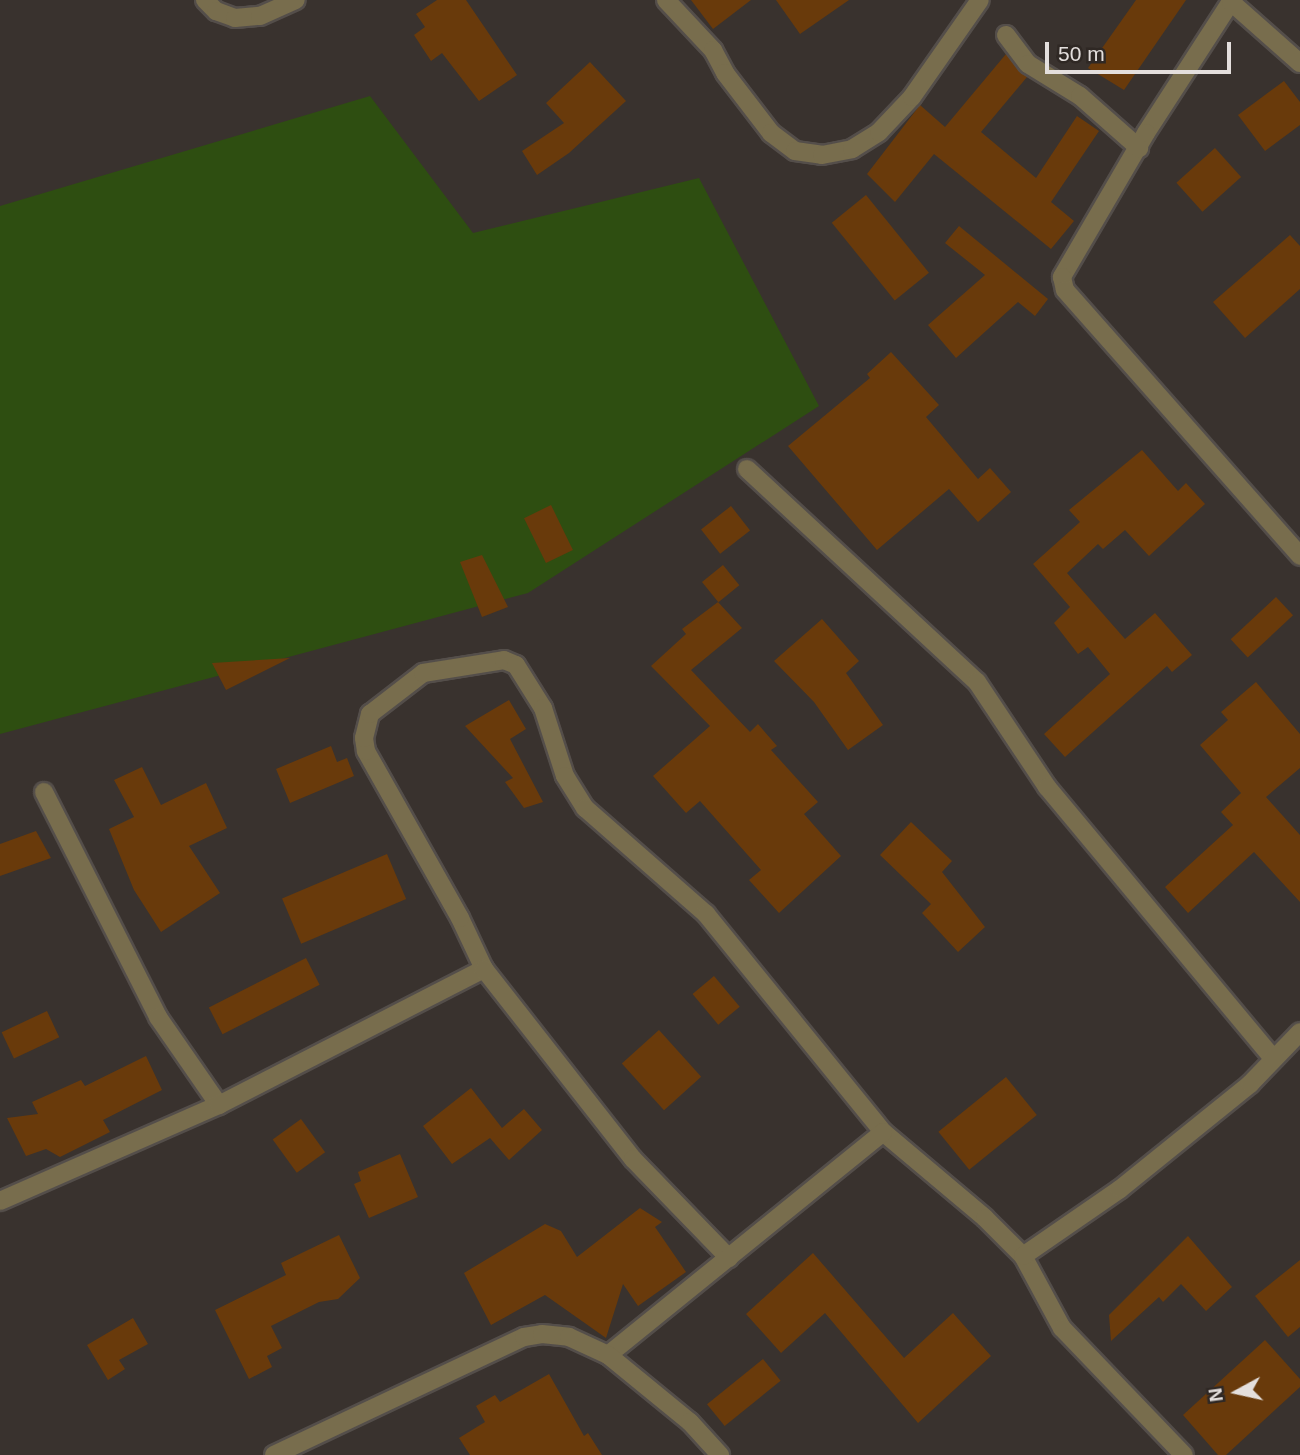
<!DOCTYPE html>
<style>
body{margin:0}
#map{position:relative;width:1300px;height:1455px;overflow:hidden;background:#39322e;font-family:Arial,sans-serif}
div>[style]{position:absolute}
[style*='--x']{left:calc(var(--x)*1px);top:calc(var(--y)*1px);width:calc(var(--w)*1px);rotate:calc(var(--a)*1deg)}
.green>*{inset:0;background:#2e4e11}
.building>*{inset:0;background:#693a0b;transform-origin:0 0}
.roads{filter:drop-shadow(2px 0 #544e4a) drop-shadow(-2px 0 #544e4a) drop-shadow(0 2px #544e4a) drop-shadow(0 -2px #544e4a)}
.minor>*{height:18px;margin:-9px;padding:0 9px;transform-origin:9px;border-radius:9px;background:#786d4d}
span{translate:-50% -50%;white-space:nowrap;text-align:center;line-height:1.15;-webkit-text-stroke:5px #2f2824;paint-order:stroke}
.north{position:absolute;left:1202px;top:1357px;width:70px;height:70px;-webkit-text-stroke:5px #2f2824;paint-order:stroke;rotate:262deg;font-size:19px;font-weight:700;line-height:28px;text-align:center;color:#e4dfdd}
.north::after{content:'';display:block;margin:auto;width:24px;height:32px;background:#e4dfdd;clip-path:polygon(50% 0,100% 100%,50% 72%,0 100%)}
.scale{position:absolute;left:1045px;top:42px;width:186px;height:32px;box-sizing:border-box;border:4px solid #e4dfdd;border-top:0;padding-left:9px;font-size:21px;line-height:24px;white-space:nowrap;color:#e4dfdd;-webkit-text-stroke:5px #2f2824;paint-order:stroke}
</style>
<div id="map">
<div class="green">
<i style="clip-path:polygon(370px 96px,473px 233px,699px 178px,819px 406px,528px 593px,0 734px,0 206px)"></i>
</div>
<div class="building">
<i style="clip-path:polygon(437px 0,466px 0,517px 75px,479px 101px,442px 53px,431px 61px,414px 35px,425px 27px,416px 14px)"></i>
<i style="clip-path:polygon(691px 0,751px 0,713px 29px)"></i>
<i style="clip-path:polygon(776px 0,849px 0,800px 34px)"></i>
<i style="clip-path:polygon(1136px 0,1186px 0,1124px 90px,1088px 68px)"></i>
<i style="clip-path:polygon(1006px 54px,1027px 77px,981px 132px,1036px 178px,1077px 116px,1099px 131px,1051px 202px,1074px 221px,1051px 249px,934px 154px,895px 202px,867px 174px,920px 105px,945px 127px)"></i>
<i style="clip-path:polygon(590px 62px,626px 101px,569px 153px,537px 175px,522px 151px,564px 123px,546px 103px)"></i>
<i style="clip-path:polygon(1284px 81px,1300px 102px,1300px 125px,1265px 151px,1238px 115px)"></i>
<i style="left:1215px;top:148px;width:39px;height:52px;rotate:48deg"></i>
<i style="left:866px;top:195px;width:100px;height:44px;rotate:51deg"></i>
<i style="clip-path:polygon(959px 226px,1048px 299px,1035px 316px,1018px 302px,956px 358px,928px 325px,985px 275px,945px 243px)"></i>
<i style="clip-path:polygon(1290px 235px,1300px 246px,1300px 289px,1245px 338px,1213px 302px)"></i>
<i style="clip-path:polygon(891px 352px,939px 405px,926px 417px,978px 479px,990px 468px,1011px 492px,978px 522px,949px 489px,877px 550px,788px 446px,870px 378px,867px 374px)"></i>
<i style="clip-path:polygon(1142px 450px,1178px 491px,1186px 483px,1205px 504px,1149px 556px,1125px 530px,1103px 549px,1098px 544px,1067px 573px,1125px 639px,1155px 613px,1192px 655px,1172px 672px,1167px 666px,1065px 757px,1044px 734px,1110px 674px,1088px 647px,1078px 654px,1054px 623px,1070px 607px,1033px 564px,1080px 522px,1069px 510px)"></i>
<i style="left:551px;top:505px;width:50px;height:30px;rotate:64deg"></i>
<i style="left:731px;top:506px;width:31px;height:38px;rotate:52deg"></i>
<i style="clip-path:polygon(482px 555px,508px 607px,482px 617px,460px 562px)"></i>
<i style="left:723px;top:565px;width:26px;height:27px;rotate:51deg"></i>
<i style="left:1276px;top:597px;width:25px;height:62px;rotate:47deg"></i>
<i style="clip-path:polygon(718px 602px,742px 628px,691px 670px,750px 732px,758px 724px,777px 746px,771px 750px,818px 802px,804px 814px,841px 856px,779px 913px,749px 880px,761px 870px,700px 801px,686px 813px,653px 776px,710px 726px,651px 666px,686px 634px,682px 629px)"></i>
<i style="clip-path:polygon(822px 619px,859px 661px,846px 673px,883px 725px,848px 750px,814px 702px,774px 661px)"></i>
<i style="clip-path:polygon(290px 658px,226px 690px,212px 663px)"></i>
<i style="clip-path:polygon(1256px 682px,1300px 734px,1300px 768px,1266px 797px,1300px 835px,1300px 902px,1254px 852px,1188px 913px,1165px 887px,1233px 825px,1221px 812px,1241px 793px,1200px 745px,1228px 720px,1221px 712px)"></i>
<i style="clip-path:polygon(509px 700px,526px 729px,510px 739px,543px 802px,524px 808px,505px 782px,513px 778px,465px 726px)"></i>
<i style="clip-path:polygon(331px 746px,337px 762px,347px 758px,354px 776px,290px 803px,276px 769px)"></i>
<i style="clip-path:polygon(142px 767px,161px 805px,206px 783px,227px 828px,189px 846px,220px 893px,161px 932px,134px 890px,109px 829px,134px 817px,114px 780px)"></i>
<i style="clip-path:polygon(911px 822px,952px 861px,942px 872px,985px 927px,958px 952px,922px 913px,931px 904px,880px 855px)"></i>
<i style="clip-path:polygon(36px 831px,51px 858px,0 876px,0 844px)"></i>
<i style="left:387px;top:854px;width:49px;height:114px;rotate:67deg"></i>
<i style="left:306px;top:958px;width:30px;height:109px;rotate:63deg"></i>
<i style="left:714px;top:976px;width:40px;height:28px;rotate:50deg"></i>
<i style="left:47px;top:1011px;width:29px;height:50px;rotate:65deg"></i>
<i style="left:659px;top:1030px;width:63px;height:50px;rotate:48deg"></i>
<i style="clip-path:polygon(146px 1056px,162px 1090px,103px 1120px,110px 1132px,60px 1157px,46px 1149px,26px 1156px,7px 1118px,38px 1114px,32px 1102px,81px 1080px,85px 1086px)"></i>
<i style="left:1006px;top:1077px;width:49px;height:87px;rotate:51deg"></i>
<i style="clip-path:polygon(471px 1088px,502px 1128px,524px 1109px,542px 1130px,509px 1160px,490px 1138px,452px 1164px,423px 1126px)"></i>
<i style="left:301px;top:1119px;width:41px;height:35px;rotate:54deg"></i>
<i style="clip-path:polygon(400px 1154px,418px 1197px,369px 1218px,354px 1184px,361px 1181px,358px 1172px)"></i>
<i style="clip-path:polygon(640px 1208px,662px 1222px,655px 1227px,686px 1272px,638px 1306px,623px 1284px,606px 1338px,545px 1295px,491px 1325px,464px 1273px,545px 1224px,561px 1231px,577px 1257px)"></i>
<i style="clip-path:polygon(339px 1235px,360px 1278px,338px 1299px,319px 1302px,271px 1326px,282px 1348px,267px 1356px,272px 1367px,249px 1379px,215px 1310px,286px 1275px,281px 1263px)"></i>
<i style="clip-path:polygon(1188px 1236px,1232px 1287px,1206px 1311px,1181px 1284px,1163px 1302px,1159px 1297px,1111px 1341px,1109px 1315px)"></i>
<i style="clip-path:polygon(813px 1253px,904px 1358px,953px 1313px,991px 1356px,918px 1423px,825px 1313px,781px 1353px,746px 1314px)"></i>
<i style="clip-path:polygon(1300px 1260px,1300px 1327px,1288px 1337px,1255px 1296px)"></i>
<i style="clip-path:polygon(133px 1318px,148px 1344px,119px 1360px,125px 1369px,108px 1380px,87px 1345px)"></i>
<i style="clip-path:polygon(1265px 1340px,1300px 1379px,1300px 1387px,1226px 1455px,1218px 1455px,1183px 1415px)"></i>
<i style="left:763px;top:1359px;width:28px;height:72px;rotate:51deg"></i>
<i style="clip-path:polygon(549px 1374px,584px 1436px,588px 1433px,602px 1455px,470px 1455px,459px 1438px,485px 1422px,476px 1406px,495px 1395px,500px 1402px)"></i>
</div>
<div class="roads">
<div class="minor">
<i style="--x:205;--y:0;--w:16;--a:45"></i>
<i style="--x:216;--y:11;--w:20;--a:20"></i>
<i style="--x:235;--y:18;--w:25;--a:-5"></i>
<i style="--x:260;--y:16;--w:39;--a:-24"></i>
<i style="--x:666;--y:0;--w:69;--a:46.8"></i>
<i style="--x:713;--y:50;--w:26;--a:62"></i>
<i style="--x:725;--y:73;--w:76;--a:52.5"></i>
<i style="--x:771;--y:133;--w:30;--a:37"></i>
<i style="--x:795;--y:151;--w:27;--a:8"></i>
<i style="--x:822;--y:155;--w:31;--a:-11"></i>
<i style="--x:852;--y:149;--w:32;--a:-32"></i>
<i style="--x:879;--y:132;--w:48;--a:-46.7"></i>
<i style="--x:912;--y:97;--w:118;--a:-55"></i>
<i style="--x:1232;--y:0;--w:158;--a:122.9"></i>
<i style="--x:1146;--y:133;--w:167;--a:120.3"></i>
<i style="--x:1062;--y:277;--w:13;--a:77"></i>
<i style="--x:1065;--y:290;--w:355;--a:48.5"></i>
<i style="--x:1231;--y:2;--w:92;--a:41.5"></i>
<i style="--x:1006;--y:35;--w:36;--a:53"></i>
<i style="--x:1028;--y:64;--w:61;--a:31.6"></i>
<i style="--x:1080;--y:96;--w:79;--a:41.4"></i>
<i style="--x:747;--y:469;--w:313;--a:42.8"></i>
<i style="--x:977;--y:682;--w:126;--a:56.3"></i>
<i style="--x:1047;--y:787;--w:353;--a:50.2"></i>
<i style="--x:44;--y:792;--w:252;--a:63.1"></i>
<i style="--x:158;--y:1017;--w:107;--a:55.3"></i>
<i style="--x:484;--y:969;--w:56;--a:-115.2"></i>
<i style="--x:460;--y:918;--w:192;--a:-119.4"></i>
<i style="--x:366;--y:751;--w:13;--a:-99"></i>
<i style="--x:364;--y:738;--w:25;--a:-76"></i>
<i style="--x:370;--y:714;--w:67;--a:-37.7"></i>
<i style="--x:423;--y:673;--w:82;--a:-9.1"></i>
<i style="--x:504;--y:660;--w:13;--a:23"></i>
<i style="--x:516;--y:665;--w:51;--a:57.9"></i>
<i style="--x:543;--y:708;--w:71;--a:72.1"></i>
<i style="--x:565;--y:776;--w:38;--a:58"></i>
<i style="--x:585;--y:808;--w:161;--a:41.2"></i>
<i style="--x:706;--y:914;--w:281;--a:50.9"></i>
<i style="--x:883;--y:1132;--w:133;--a:40.1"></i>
<i style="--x:985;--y:1218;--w:54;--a:45"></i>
<i style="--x:1023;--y:1256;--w:82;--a:61.6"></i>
<i style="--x:1062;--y:1328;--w:176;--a:46.2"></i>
<i style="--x:0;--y:1201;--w:239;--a:-23.7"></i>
<i style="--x:219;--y:1105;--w:298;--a:-27.2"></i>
<i style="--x:484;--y:969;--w:241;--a:51.9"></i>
<i style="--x:633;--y:1159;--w:138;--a:45.9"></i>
<i style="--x:1023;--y:1256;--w:118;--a:-34.6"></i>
<i style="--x:1120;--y:1189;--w:167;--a:-38.9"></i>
<i style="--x:1250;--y:1084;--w:72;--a:-46.1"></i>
<i style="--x:608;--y:1355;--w:354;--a:-39"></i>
<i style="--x:274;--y:1455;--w:276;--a:-25.3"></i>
<i style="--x:524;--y:1337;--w:18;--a:-9"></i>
<i style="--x:542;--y:1334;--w:27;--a:6"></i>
<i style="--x:569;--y:1337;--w:43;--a:24.8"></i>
<i style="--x:608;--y:1355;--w:106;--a:39.3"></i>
<i style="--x:690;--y:1422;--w:45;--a:47.7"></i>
</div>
</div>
<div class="north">N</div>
<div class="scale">50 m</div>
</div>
